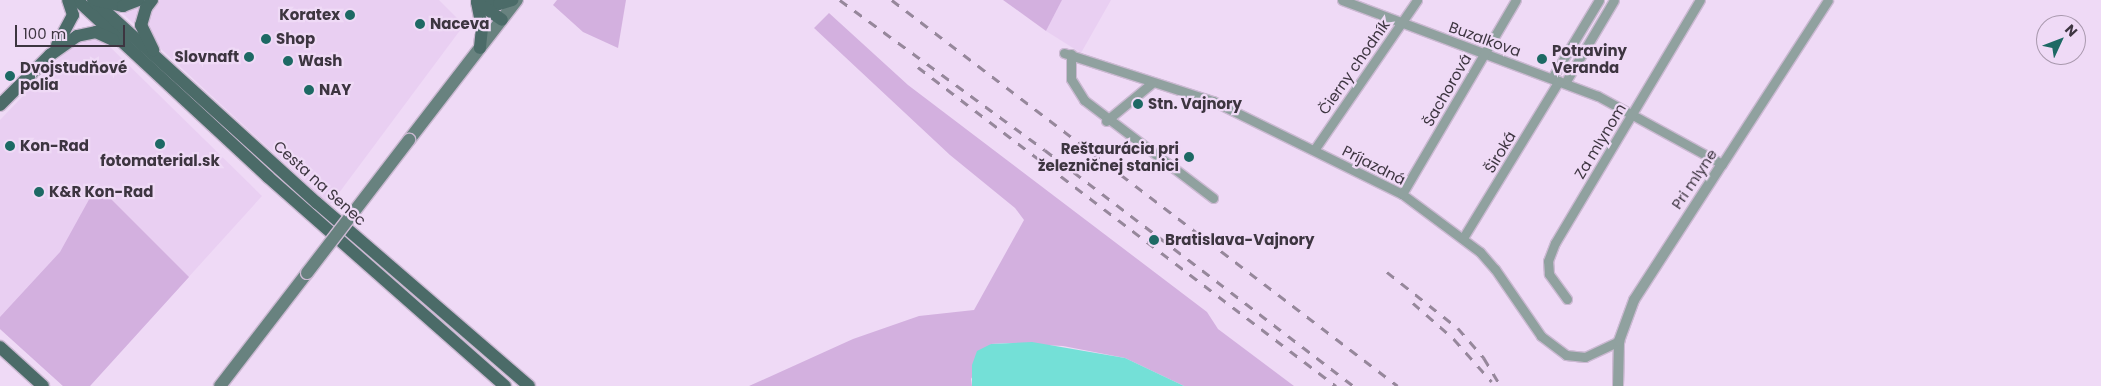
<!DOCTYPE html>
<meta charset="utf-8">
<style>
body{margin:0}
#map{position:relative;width:2101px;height:386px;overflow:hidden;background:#efdaf6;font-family:Poppins,sans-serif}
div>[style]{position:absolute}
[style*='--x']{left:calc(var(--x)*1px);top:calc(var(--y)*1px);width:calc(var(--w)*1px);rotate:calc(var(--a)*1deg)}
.built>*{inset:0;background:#e9cff2}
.green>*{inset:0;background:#d3b0df}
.water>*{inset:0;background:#74e0d7}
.roads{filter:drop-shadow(1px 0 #cbb9d2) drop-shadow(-1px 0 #cbb9d2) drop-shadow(0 1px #cbb9d2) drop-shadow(0 -1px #cbb9d2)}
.minor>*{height:9px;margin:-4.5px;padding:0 4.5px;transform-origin:4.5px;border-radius:4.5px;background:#90a19f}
.tertiary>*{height:10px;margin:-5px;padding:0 5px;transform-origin:5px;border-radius:5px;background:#90a19f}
.secondary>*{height:12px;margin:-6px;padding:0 6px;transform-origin:6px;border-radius:6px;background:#68827f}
.primary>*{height:12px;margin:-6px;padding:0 6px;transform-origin:6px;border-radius:6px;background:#4b6b68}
.rail>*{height:2.5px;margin-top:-1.25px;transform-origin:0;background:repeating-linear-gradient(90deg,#96879b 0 9px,transparent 0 18px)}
.bridges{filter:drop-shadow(1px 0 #cbb9d2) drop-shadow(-1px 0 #cbb9d2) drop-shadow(0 1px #cbb9d2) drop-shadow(0 -1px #cbb9d2)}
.secondary-bridge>*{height:12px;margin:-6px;padding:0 6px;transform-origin:6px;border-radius:6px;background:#68827f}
.dots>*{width:14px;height:14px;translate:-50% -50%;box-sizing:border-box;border:2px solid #efdaf6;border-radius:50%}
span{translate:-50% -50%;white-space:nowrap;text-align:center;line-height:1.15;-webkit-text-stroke:4.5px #efdaf6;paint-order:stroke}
.poi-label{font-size:15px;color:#3d3540;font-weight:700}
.right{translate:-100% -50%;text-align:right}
.left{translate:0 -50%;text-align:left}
.street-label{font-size:15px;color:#3d3540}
.north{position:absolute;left:2036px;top:15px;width:50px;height:50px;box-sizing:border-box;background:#efdaf6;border:1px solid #a898ad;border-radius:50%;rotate:47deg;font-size:14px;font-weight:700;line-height:20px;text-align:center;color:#3d3540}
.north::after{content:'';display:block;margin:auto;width:18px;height:22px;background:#1d6964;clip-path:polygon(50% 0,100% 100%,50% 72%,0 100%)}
.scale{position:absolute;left:15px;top:25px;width:110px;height:22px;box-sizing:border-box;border:2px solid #3d3540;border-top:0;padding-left:6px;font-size:15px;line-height:18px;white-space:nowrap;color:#3d3540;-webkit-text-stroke:4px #efdaf6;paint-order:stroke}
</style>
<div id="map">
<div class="built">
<i style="clip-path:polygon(108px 0,439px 0,464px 25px,330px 205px)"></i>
<i style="clip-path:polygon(1062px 0,1111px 0,1081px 53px,1046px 31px)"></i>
<i style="clip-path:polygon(93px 38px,104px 41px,262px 196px,90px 386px,63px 386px,0 329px,0 120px,69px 48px,83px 39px)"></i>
</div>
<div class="green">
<i style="clip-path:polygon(557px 0,626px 0,618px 48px,583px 32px,553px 5px)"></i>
<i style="clip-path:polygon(1003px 0,1062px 0,1046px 31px)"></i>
<i style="clip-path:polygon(829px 13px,908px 85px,1207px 312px,1218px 329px,1294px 386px,1184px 386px,1125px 358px,1063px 346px,1007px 343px,991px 344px,971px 379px,972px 386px,749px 386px,853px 339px,919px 316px,974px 310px,1024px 220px,1015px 208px,950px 155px,814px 28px)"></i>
<i style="clip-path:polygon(97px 185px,189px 277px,90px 386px,63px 386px,0 329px,0 317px,60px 252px)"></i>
</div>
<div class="water">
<i style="clip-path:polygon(1032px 342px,1125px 358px,1184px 386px,972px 386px,972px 365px,977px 351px,991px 344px)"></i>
</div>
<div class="roads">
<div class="minor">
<i style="--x:1342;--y:0;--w:273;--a:20.6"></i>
<i style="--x:1598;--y:96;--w:141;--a:28.7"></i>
<i style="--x:1722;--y:164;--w:195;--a:-57.1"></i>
<i style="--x:1064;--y:53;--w:157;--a:17.9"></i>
<i style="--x:1213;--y:101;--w:211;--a:26.2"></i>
<i style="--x:1402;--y:194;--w:97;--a:36.6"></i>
<i style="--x:1480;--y:252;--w:23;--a:49"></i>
<i style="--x:1495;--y:269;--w:81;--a:55.5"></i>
<i style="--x:1541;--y:336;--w:31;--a:37"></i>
<i style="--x:1566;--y:355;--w:19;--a:6"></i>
<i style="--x:1585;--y:357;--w:38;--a:-25"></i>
<i style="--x:1071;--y:54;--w:25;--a:90"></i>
<i style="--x:1071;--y:79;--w:25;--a:58"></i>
<i style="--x:1084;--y:100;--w:162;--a:37.2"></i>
<i style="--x:1552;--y:78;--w:91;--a:-58.9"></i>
<i style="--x:1565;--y:83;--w:96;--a:-59.4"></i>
<i style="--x:1106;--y:121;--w:60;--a:-39.6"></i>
<i style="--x:1314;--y:150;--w:182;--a:-55.5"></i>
<i style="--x:1402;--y:194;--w:225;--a:-59.6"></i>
<i style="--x:1463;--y:238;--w:184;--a:-58.6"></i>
<i style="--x:1567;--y:299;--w:31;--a:-126"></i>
<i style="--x:1549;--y:274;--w:13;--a:-94"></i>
<i style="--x:1548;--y:261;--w:19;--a:-69"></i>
<i style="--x:1555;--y:243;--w:283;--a:-59.2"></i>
</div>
<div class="tertiary">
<i style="--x:1618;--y:386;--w:45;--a:-88.7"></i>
<i style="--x:1619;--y:341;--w:44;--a:-69.9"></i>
<i style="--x:1634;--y:300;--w:162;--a:-57.1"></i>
</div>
<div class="secondary">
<i style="--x:409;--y:140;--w:177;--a:-52.4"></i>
<i style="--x:220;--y:386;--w:143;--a:-52.4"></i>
</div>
<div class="primary">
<i style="--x:77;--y:0;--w:260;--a:42.8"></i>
<i style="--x:268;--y:177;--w:316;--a:41.4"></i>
<i style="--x:93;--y:0;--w:302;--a:42.2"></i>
<i style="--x:317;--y:203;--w:280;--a:40.8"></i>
<i style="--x:95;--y:0;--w:29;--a:12"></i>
<i style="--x:123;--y:6;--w:17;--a:-21"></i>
<i style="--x:152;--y:0;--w:10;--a:127"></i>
<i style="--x:146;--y:8;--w:18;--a:106"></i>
<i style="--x:141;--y:25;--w:28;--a:64"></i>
<i style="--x:477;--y:2;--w:26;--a:79"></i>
<i style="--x:482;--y:28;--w:20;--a:96"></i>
<i style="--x:477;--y:2;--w:22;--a:5"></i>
<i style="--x:499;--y:4;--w:14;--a:-17"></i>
<i style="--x:478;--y:3;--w:29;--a:35"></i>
<i style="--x:57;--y:45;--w:34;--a:-62"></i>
<i style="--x:73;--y:15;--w:16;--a:-108"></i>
<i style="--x:0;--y:105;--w:71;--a:-45"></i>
<i style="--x:50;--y:55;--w:33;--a:-35"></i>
<i style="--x:77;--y:36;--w:19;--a:-12"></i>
<i style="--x:96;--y:32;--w:19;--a:25"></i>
<i style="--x:0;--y:347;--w:58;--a:42.2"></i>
</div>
</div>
<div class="rail">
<i style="--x:840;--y:0;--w:254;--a:36.2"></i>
<i style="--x:1045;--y:150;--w:389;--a:37.4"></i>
<i style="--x:892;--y:0;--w:636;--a:37.34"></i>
<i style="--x:918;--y:67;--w:526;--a:37.35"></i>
<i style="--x:1387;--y:272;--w:90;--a:38.3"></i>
<i style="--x:1458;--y:328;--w:40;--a:49"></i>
<i style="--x:1484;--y:358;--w:33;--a:59"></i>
<i style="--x:1413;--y:303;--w:55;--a:41.3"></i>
<i style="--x:1454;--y:339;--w:57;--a:48.5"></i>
</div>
<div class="bridges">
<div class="secondary-bridge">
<i style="--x:307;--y:273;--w:168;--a:-52.5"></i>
</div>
</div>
<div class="dots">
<i style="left:350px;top:15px;background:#1d6964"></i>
<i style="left:420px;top:24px;background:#1d6964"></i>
<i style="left:266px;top:39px;background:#1d6964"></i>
<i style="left:249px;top:57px;background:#1d6964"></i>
<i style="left:1542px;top:59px;background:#1d6964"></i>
<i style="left:288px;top:61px;background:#1d6964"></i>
<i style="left:10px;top:76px;background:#1d6964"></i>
<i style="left:309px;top:90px;background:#1d6964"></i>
<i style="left:1138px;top:104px;background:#1d6964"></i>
<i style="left:160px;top:144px;background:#1d6964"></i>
<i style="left:10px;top:146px;background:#1d6964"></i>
<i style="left:1189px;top:157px;background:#1d6964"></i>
<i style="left:39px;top:192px;background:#1d6964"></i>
<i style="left:1154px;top:240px;background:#1d6964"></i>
</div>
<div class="poi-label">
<span class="right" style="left:340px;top:15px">Koratex</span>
<span class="left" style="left:430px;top:24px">Naceva</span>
<span class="left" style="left:276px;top:39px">Shop</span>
<span class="left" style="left:1552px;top:59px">Potraviny<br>Veranda</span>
<span class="right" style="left:239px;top:57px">Slovnaft</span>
<span class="left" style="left:298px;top:61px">Wash</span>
<span class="left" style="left:20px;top:76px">Dvojstudňové<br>polia</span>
<span class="left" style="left:319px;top:90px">NAY</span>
<span class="left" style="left:1148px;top:104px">Stn. Vajnory</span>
<span class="left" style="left:20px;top:146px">Kon-Rad</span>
<span class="right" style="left:1179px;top:157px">Reštaurácia pri<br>železničnej stanici</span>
<span style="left:160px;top:161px">fotomaterial.sk</span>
<span class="left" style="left:49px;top:192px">K&amp;R Kon-Rad</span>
<span class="left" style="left:1165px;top:240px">Bratislava-Vajnory</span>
</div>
<div class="street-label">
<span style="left:1485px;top:39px;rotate:20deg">Buzalkova</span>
<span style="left:1354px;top:67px;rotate:-55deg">Čierny chodník</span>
<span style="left:1447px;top:90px;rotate:-60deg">Šachorová</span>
<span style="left:1600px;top:141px;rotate:-59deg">Za mlynom</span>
<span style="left:1500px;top:152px;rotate:-59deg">Široká</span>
<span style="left:1374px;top:165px;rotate:27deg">Príjazdná</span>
<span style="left:1694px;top:179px;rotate:-56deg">Pri mlyne</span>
<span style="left:320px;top:183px;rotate:42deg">Cesta na Senec</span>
</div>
<div class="north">N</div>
<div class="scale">100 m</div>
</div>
